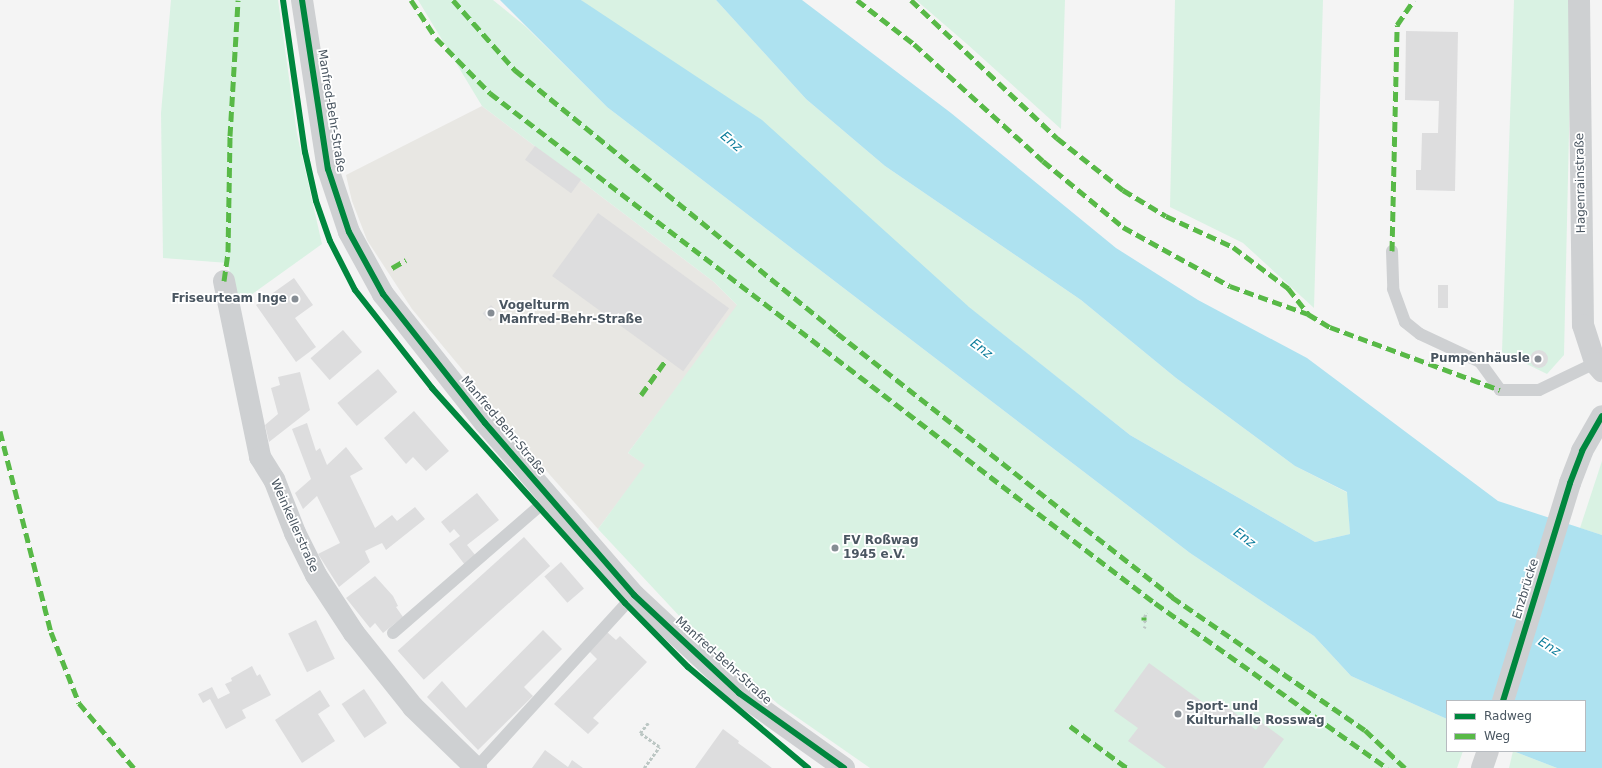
<!DOCTYPE html>
<meta charset="utf-8">
<style>
body{margin:0}
#map{position:relative;width:1602px;height:768px;overflow:hidden;background:#f4f4f4;font-family:"DejaVu Sans",sans-serif}
div>[style]{position:absolute}
[style*='--x']{left:calc(var(--x)*1px);top:calc(var(--y)*1px);width:calc(var(--w)*1px);rotate:calc(var(--a)*1deg)}
.commercial>*{inset:0;background:#e8e7e3}
.green>*{inset:0;background:#d9f2e3}
.water>*{inset:0;background:#aee2f0}
.building>*{inset:0;background:#ddddde;transform-origin:0 0}
.round{border-radius:50%}
.path>*{height:2.5px;margin-top:-1.25px;transform-origin:0;background:repeating-linear-gradient(90deg,#bcc7c4 0 3px,transparent 0 5px)}
.service>*{height:12px;margin:-6px;padding:0 6px;transform-origin:6px;border-radius:6px;background:#ced0d2}
.minor>*{height:22px;margin:-11px;padding:0 11px;transform-origin:11px;border-radius:11px;background:#ced0d2}
.tertiary>*{height:22px;margin:-11px;padding:0 11px;transform-origin:11px;border-radius:11px;background:#ced0d2}
.quiet>*{height:5px;margin-top:-2.5px;transform-origin:0;background:repeating-linear-gradient(90deg,#58b947 0 10px,transparent 0 15px)}
.cycleway>*{height:6px;margin:-3px;padding:0 3px;transform-origin:3px;border-radius:3px;background:#00873e}
.dots>*{width:11px;height:11px;translate:-50% -50%;box-sizing:border-box;border:2px solid #fff;border-radius:50%}
span{translate:-50% -50%;white-space:nowrap;text-align:center;line-height:1.15;-webkit-text-stroke:3.5px #fff;paint-order:stroke}
.street-label{font-size:12px;color:#4a5661}
.poi-label{font-size:12px;color:#4a5661;font-weight:700}
.right{translate:-100% -50%;text-align:right}
.left{translate:0 -50%;text-align:left}
.water-label{font-size:13px;color:#0c7c9b;font-style:italic}
.legend{position:absolute;left:1446px;top:700px;width:140px;height:52px;box-sizing:border-box;background:#fff;border:1px solid #b7bbc0;margin:0;padding:5px 7px;list-style:none;font-size:12px;color:#4a5661}
.legend li{display:flex;align-items:center;gap:8px;height:20px}
.legend b{width:20px;border:1px solid #b7bbc0}
</style>
<div id="map">
<div class="commercial">
<i style="clip-path:polygon(482px 106px,714px 282px,738px 306px,628px 453px,646px 465px,598px 529px,550px 475px,412px 309px,367px 240px,352px 201px,346px 175px)"></i>
</div>
<div class="green">
<i style="clip-path:polygon(171px 0,278px 0,297px 134px,322px 244px,237px 305px,228px 263px,163px 258px,161px 113px)"></i>
<i style="clip-path:polygon(418px 0,493px 0,525px 26px,607px 107px,1190px 553px,1314px 636px,1351px 676px,1447px 719px,1447px 751px,1463px 751px,1457px 768px,870px 768px,778px 704px,683px 620px,598px 529px,645px 465px,628px 453px,737px 305px,714px 282px,482px 106px)"></i>
<i style="clip-path:polygon(581px 0,716px 0,806px 99px,885px 166px,1081px 300px,1176px 378px,1295px 466px,1348px 493px,1350px 534px,1315px 542px,1130px 435px)"></i>
<i style="clip-path:polygon(916px 0,1065px 0,1061px 129px,967px 44px)"></i>
<i style="clip-path:polygon(1175px 0,1323px 0,1314px 308px,1243px 243px,1170px 207px)"></i>
<i style="clip-path:polygon(1514px 0,1572px 0,1564px 355px,1547px 374px,1502px 352px)"></i>
<i style="clip-path:polygon(1602px 461px,1602px 535px,1580px 528px)"></i>
<i style="clip-path:polygon(1513px 751px,1557px 768px,1509px 768px)"></i>
</div>
<div class="water">
<i style="clip-path:polygon(500px 0,581px 0,762px 120px,969px 307px,1130px 435px,1315px 542px,1350px 534px,1347px 492px,1295px 466px,1176px 378px,1081px 300px,885px 166px,806px 99px,716px 0,802px 0,951px 113px,1116px 248px,1198px 300px,1307px 358px,1498px 501px,1602px 535px,1602px 768px,1557px 768px,1513px 751px,1585px 751px,1585px 701px,1447px 701px,1447px 719px,1351px 676px,1314px 636px,1190px 553px,607px 107px)"></i>
</div>
<div class="building">
<i style="clip-path:polygon(1406px 31px,1458px 32px,1455px 191px,1416px 190px,1416px 170px,1421px 170px,1422px 133px,1438px 133px,1439px 101px,1405px 100px)"></i>
<i style="left:535px;top:146px;width:57px;height:17px;rotate:36deg"></i>
<i style="left:598px;top:213px;width:162px;height:78px;rotate:36deg"></i>
<i style="clip-path:polygon(294px 278px,313px 305px,295px 318px,316px 347px,296px 362px,256px 305px)"></i>
<i style="left:1438px;top:285px;width:10px;height:23px"></i>
<i style="left:491px;top:305px;width:11px;height:12px;rotate:45deg"></i>
<i style="left:343px;top:330px;width:29px;height:43px;rotate:49deg"></i>
<i class="round" style="left:1530px;top:350px;width:18px;height:18px"></i>
<i style="left:378px;top:369px;width:30px;height:53px;rotate:50deg"></i>
<i style="clip-path:polygon(300px 372px,310px 410px,269px 442px,265px 425px,278px 414px,271px 388px,280px 385px,278px 377px)"></i>
<i style="clip-path:polygon(414px 411px,449px 451px,426px 471px,413px 457px,406px 464px,384px 438px)"></i>
<i style="clip-path:polygon(307px 423px,316px 451px,320px 448px,327px 465px,346px 447px,363px 469px,350px 476px,375px 528px,392px 515px,397px 521px,415px 507px,425px 519px,386px 550px,382px 543px,365px 551px,370px 562px,339px 587px,318px 554px,340px 543px,317px 496px,303px 509px,295px 493px,311px 479px,292px 429px)"></i>
<i style="clip-path:polygon(477px 493px,499px 520px,467px 545px,476px 556px,465px 565px,449px 544px,460px 536px,454px 529px,450px 533px,441px 522px)"></i>
<i style="left:524px;top:537px;width:39px;height:170px;rotate:48deg"></i>
<i style="left:561px;top:562px;width:35px;height:22px;rotate:49deg"></i>
<i style="clip-path:polygon(375px 576px,393px 596px,398px 606px,396px 607px,403px 617px,383px 633px,375px 623px,370px 628px,346px 598px)"></i>
<i style="left:316px;top:620px;width:43px;height:31px;rotate:64deg"></i>
<i style="clip-path:polygon(543px 630px,562px 649px,524px 687px,533px 696px,478px 750px,427px 697px,442px 681px,466px 708px)"></i>
<i style="clip-path:polygon(607px 632px,616px 640px,620px 636px,647px 662px,593px 718px,599px 723px,588px 734px,554px 704px,597px 659px,589px 651px)"></i>
<i style="clip-path:polygon(1149px 663px,1211px 708px,1218px 699px,1256px 730px,1261px 722px,1284px 739px,1263px 768px,1166px 768px,1128px 741px,1138px 728px,1114px 711px)"></i>
<i style="clip-path:polygon(252px 666px,257px 676px,260px 674px,271px 695px,242px 710px,246px 718px,226px 729px,210px 699px,203px 703px,198px 694px,212px 687px,218px 699px,230px 693px,225px 684px,232px 681px,231px 678px)"></i>
<i style="left:364px;top:689px;width:41px;height:27px;rotate:56deg"></i>
<i style="clip-path:polygon(320px 690px,330px 706px,318px 714px,335px 741px,302px 763px,275px 720px)"></i>
<i style="clip-path:polygon(723px 729px,739px 741px,738px 743px,772px 768px,695px 768px)"></i>
<i style="clip-path:polygon(545px 750px,568px 767px,572px 760px,583px 768px,532px 768px)"></i>
</div>
<div class="path">
<i style="--x:1144;--y:617;--w:5;--a:-53"></i>
<i style="--x:1144;--y:620;--w:4;--a:45"></i>
<i style="--x:1144;--y:628;--w:2;--a:-63"></i>
<i style="--x:644;--y:768;--w:26;--a:-54"></i>
<i style="--x:659;--y:747;--w:24;--a:-144"></i>
<i style="--x:640;--y:733;--w:13;--a:-51"></i>
</div>
<div class="service">
<i style="--x:1392;--y:251;--w:38;--a:88"></i>
<i style="--x:1393;--y:289;--w:35;--a:70"></i>
<i style="--x:1405;--y:322;--w:19;--a:39"></i>
<i style="--x:1420;--y:334;--w:66;--a:25"></i>
<i style="--x:1480;--y:362;--w:34;--a:54"></i>
<i style="--x:1500;--y:390;--w:39;--a:0"></i>
<i style="--x:1539;--y:390;--w:62;--a:-25.7"></i>
<i style="--x:393;--y:633;--w:206;--a:-40.9"></i>
<i style="--x:476;--y:768;--w:234;--a:-47.6"></i>
</div>
<div class="minor">
<i style="--x:1579;--y:0;--w:325;--a:89.3"></i>
<i style="--x:1583;--y:325;--w:40;--a:72"></i>
<i style="--x:1595;--y:363;--w:11;--a:49"></i>
<i style="--x:224;--y:281;--w:180;--a:78.4"></i>
<i style="--x:260;--y:457;--w:26;--a:58"></i>
<i style="--x:274;--y:479;--w:58;--a:68.7"></i>
<i style="--x:295;--y:533;--w:47;--a:63.4"></i>
<i style="--x:316;--y:575;--w:69;--a:56.8"></i>
<i style="--x:354;--y:633;--w:95;--a:51.4"></i>
<i style="--x:413;--y:707;--w:88;--a:44.1"></i>
</div>
<div class="tertiary">
<i style="--x:302;--y:0;--w:171;--a:81.3"></i>
<i style="--x:328;--y:169;--w:66;--a:71.6"></i>
<i style="--x:349;--y:232;--w:71;--a:61.3"></i>
<i style="--x:383;--y:294;--w:164;--a:51.7"></i>
<i style="--x:485;--y:423;--w:228;--a:49.1"></i>
<i style="--x:634;--y:595;--w:144;--a:43"></i>
<i style="--x:739;--y:693;--w:129;--a:35.5"></i>
<i style="--x:1503;--y:701;--w:228;--a:-72.9"></i>
<i style="--x:1570;--y:483;--w:34;--a:-69"></i>
<i style="--x:1582;--y:451;--w:40;--a:-60.3"></i>
<i style="--x:1482;--y:768;--w:18;--a:-71"></i>
</div>
<div class="quiet">
<i style="--x:411;--y:0;--w:45;--a:56.7"></i>
<i style="--x:436;--y:38;--w:77;--a:45.5"></i>
<i style="--x:490;--y:93;--w:838;--a:37.49"></i>
<i style="--x:1155;--y:603;--w:285;--a:35.4"></i>
<i style="--x:453;--y:0;--w:94;--a:48.5"></i>
<i style="--x:515;--y:70;--w:416;--a:39.2"></i>
<i style="--x:837;--y:333;--w:427;--a:38.2"></i>
<i style="--x:1172;--y:597;--w:234;--a:34.6"></i>
<i style="--x:1365;--y:730;--w:55;--a:43.5"></i>
<i style="--x:857;--y:0;--w:72;--a:37.7"></i>
<i style="--x:914;--y:44;--w:174;--a:42.2"></i>
<i style="--x:1043;--y:161;--w:104;--a:39.5"></i>
<i style="--x:1123;--y:227;--w:122;--a:28.9"></i>
<i style="--x:1230;--y:286;--w:83;--a:19.7"></i>
<i style="--x:911;--y:0;--w:201;--a:43.4"></i>
<i style="--x:1057;--y:138;--w:84;--a:38.2"></i>
<i style="--x:1123;--y:190;--w:50;--a:31.2"></i>
<i style="--x:1166;--y:216;--w:74;--a:24.8"></i>
<i style="--x:1233;--y:247;--w:69;--a:36.7"></i>
<i style="--x:1288;--y:288;--w:33;--a:52"></i>
<i style="--x:1308;--y:314;--w:26;--a:31"></i>
<i style="--x:1330;--y:327;--w:181;--a:20.3"></i>
<i style="--x:1392;--y:251;--w:226;--a:-88.7"></i>
<i style="--x:1397;--y:25;--w:30;--a:-56"></i>
<i style="--x:392;--y:268;--w:16;--a:-30"></i>
<i style="--x:224;--y:281;--w:29;--a:-82"></i>
<i style="--x:228;--y:252;--w:116;--a:-89"></i>
<i style="--x:230;--y:136;--w:136;--a:-86.6"></i>
<i style="--x:641;--y:395;--w:43;--a:-54.5"></i>
<i style="--x:0;--y:431;--w:207;--a:75.8"></i>
<i style="--x:51;--y:632;--w:76;--a:68.5"></i>
<i style="--x:79;--y:703;--w:85;--a:49.8"></i>
<i style="--x:1144;--y:620;--w:3;--a:-90"></i>
<i style="--x:1070;--y:726;--w:71;--a:36.4"></i>
</div>
<div class="cycleway">
<i style="--x:283;--y:0;--w:154;--a:81.8"></i>
<i style="--x:305;--y:152;--w:50;--a:77.3"></i>
<i style="--x:316;--y:201;--w:42;--a:70.7"></i>
<i style="--x:330;--y:241;--w:55;--a:63"></i>
<i style="--x:355;--y:290;--w:125;--a:51.8"></i>
<i style="--x:432;--y:388;--w:289;--a:48.1"></i>
<i style="--x:625;--y:603;--w:90;--a:45.5"></i>
<i style="--x:688;--y:667;--w:157;--a:40.1"></i>
<i style="--x:302;--y:0;--w:171;--a:81.3"></i>
<i style="--x:328;--y:169;--w:66;--a:71.6"></i>
<i style="--x:349;--y:232;--w:71;--a:61.3"></i>
<i style="--x:383;--y:294;--w:164;--a:51.7"></i>
<i style="--x:485;--y:423;--w:228;--a:49.1"></i>
<i style="--x:634;--y:595;--w:144;--a:43"></i>
<i style="--x:739;--y:693;--w:129;--a:35.5"></i>
<i style="--x:1503;--y:701;--w:228;--a:-72.9"></i>
<i style="--x:1570;--y:483;--w:34;--a:-69"></i>
<i style="--x:1582;--y:451;--w:40;--a:-60.3"></i>
</div>
<div class="dots">
<i style="left:295px;top:299px;background:#868d94"></i>
<i style="left:491px;top:313px;background:#868d94"></i>
<i style="left:1538px;top:359px;background:#868d94"></i>
<i style="left:835px;top:548px;background:#868d94"></i>
<i style="left:1178px;top:714px;background:#868d94"></i>
</div>
<div class="street-label">
<span style="left:331px;top:111px;rotate:81deg">Manfred-Behr-Straße</span>
<span style="left:1581px;top:183px;rotate:-91deg">Hagenrainstraße</span>
<span style="left:503px;top:426px;rotate:50deg">Manfred-Behr-Straße</span>
<span style="left:294px;top:526px;rotate:66deg">Weinkellerstraße</span>
<span style="left:1526px;top:589px;rotate:-73deg">Enzbrücke</span>
<span style="left:723px;top:661px;rotate:42deg">Manfred-Behr-Straße</span>
</div>
<div class="poi-label">
<span class="right" style="left:287px;top:299px">Friseurteam Inge</span>
<span class="left" style="left:499px;top:313px">Vogelturm<br>Manfred-Behr-Straße</span>
<span class="right" style="left:1530px;top:359px">Pumpenhäusle</span>
<span class="left" style="left:843px;top:548px">FV Roßwag<br>1945 e.V.</span>
<span class="left" style="left:1186px;top:714px">Sport- und<br>Kulturhalle Rosswag</span>
</div>
<div class="water-label">
<span style="left:731px;top:142px;rotate:40deg">Enz</span>
<span style="left:981px;top:349px;rotate:36deg">Enz</span>
<span style="left:1244px;top:538px;rotate:36deg">Enz</span>
<span style="left:1549px;top:647px;rotate:32deg">Enz</span>
</div>
<ul class="legend">
<li><b style="height:5px;background:#00873e"></b>Radweg</li>
<li><b style="height:5px;background:#58b947"></b>Weg</li>
</ul>
</div>
